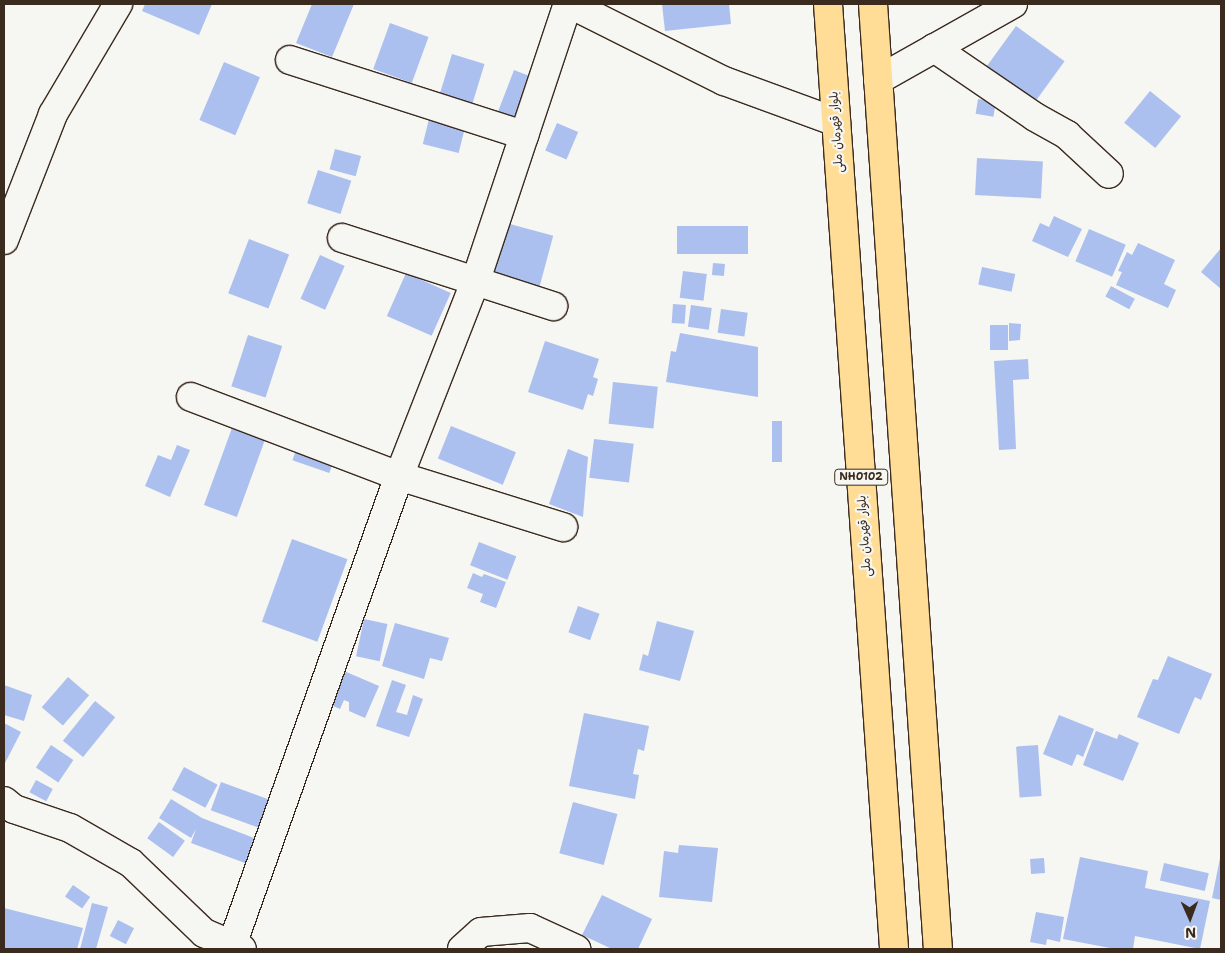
<!DOCTYPE html>
<meta charset="utf-8">
<style>
body{margin:0}
#map{position:relative;width:1225px;height:953px;overflow:hidden;background:#f6f6f2;font-family:"Shantell Sans","Playpen Sans Arabic",sans-serif}
div>[style]{position:absolute}
[style*='--x']{left:calc(var(--x)*1px);top:calc(var(--y)*1px);width:calc(var(--w)*1px);rotate:calc(var(--a)*1deg)}
.building>*{inset:0;background:#acc0ef;transform-origin:0 0}
.roads{filter:drop-shadow(1px 0 #3b2a1e) drop-shadow(-1px 0 #3b2a1e) drop-shadow(0 1px #3b2a1e) drop-shadow(0 -1px #3b2a1e)}
.minor>*{height:28px;margin:-14px;padding:0 14px;transform-origin:14px;border-radius:14px;background:#f6f6f2}
.tertiary>*{height:28px;margin:-14px;padding:0 14px;transform-origin:14px;border-radius:14px;background:#f6f6f2}
.trunk>*{height:28px;margin:-14px;padding:0 14px;transform-origin:14px;border-radius:14px;background:#ffdd96}
span{translate:-50% -50%;white-space:nowrap;text-align:center;line-height:1.15;-webkit-text-stroke:4.5px #f6f6f2;paint-order:stroke}
.shield-label span{padding:1px 4px;background:#f6f6f2;border:1px solid;border-radius:4px;-webkit-text-stroke-width:0}
.shield-label{font-size:11px;color:#3b2a1e;font-weight:700}
.street-label{font-size:12px;color:#3b2a1e}
.frame{position:absolute;inset:0;border:5px solid #3b2a1e;pointer-events:none}
.north{position:absolute;left:1165px;top:893px;width:50px;height:50px;-webkit-text-stroke:4px #f6f6f2;paint-order:stroke;rotate:178deg;font-size:14px;font-weight:700;line-height:20px;text-align:center;color:#3b2a1e}
.north::after{content:'';display:block;margin:auto;width:18px;height:22px;background:#3b2a1e;clip-path:polygon(50% 0,100% 100%,50% 72%,0 100%)}
</style>
<div id="map">
<div class="building">
<i style="clip-path:polygon(145px 4px,212px 4px,199px 35px,142px 11px)"></i>
<i style="clip-path:polygon(312px 4px,354px 4px,332px 57px,296px 43px)"></i>
<i style="clip-path:polygon(662px 4px,729px 4px,731px 24px,665px 31px)"></i>
<i style="left:390px;top:23px;width:41px;height:49px;rotate:20deg"></i>
<i style="left:1016px;top:26px;width:60px;height:55px;rotate:36deg"></i>
<i style="left:452px;top:54px;width:34px;height:45px;rotate:17deg"></i>
<i style="left:224px;top:62px;width:39px;height:63px;rotate:23deg"></i>
<i style="left:514px;top:70px;width:25px;height:45px;rotate:21deg"></i>
<i style="left:1150px;top:91px;width:40px;height:41px;rotate:39deg"></i>
<i style="left:978px;top:99px;width:18px;height:15px;rotate:9deg"></i>
<i style="left:430px;top:115px;width:37px;height:30px;rotate:14deg"></i>
<i style="left:557px;top:123px;width:23px;height:30px;rotate:23deg"></i>
<i style="left:335px;top:149px;width:27px;height:21px;rotate:15deg"></i>
<i style="left:977px;top:158px;width:66px;height:37px;rotate:3deg"></i>
<i style="left:318px;top:170px;width:35px;height:35px;rotate:18deg"></i>
<i style="clip-path:polygon(1054px 216px,1082px 229px,1068px 257px,1032px 241px,1040px 223px,1049px 227px)"></i>
<i style="left:502px;top:222px;width:53px;height:54px;rotate:15deg"></i>
<i style="left:677px;top:226px;width:71px;height:28px"></i>
<i style="left:1089px;top:229px;width:40px;height:35px;rotate:23deg"></i>
<i style="left:249px;top:239px;width:43px;height:58px;rotate:21deg"></i>
<i style="clip-path:polygon(1138px 243px,1175px 260px,1164px 284px,1176px 290px,1168px 308px,1116px 285px,1122px 272px,1118px 271px,1127px 252px,1132px 255px)"></i>
<i style="clip-path:polygon(1221px 248px,1221px 289px,1201px 272px)"></i>
<i style="left:320px;top:255px;width:27px;height:48px;rotate:24deg"></i>
<i style="left:713px;top:263px;width:12px;height:12px;rotate:5deg"></i>
<i style="left:982px;top:267px;width:34px;height:18px;rotate:12deg"></i>
<i style="left:683px;top:271px;width:24px;height:27px;rotate:7deg"></i>
<i style="left:406px;top:273px;width:49px;height:47px;rotate:24deg"></i>
<i style="left:1111px;top:286px;width:27px;height:12px;rotate:28deg"></i>
<i style="left:673px;top:304px;width:13px;height:19px;rotate:4deg"></i>
<i style="left:691px;top:305px;width:21px;height:22px;rotate:8deg"></i>
<i style="left:721px;top:309px;width:27px;height:24px;rotate:8deg"></i>
<i style="clip-path:polygon(1009px 323px,1021px 324px,1020px 340px,1009px 341px)"></i>
<i style="left:990px;top:325px;width:18px;height:25px"></i>
<i style="clip-path:polygon(680px 333px,758px 347px,758px 397px,666px 382px,671px 351px,676px 352px)"></i>
<i style="left:248px;top:335px;width:36px;height:54px;rotate:18deg"></i>
<i style="clip-path:polygon(545px 341px,599px 359px,593px 377px,598px 379px,593px 396px,588px 394px,583px 410px,528px 392px)"></i>
<i style="clip-path:polygon(1028px 359px,1029px 379px,1013px 380px,1016px 449px,999px 450px,994px 361px)"></i>
<i style="left:613px;top:382px;width:45px;height:42px;rotate:6deg"></i>
<i style="left:772px;top:421px;width:10px;height:41px"></i>
<i style="left:451px;top:426px;width:70px;height:35px;rotate:22deg"></i>
<i style="left:232px;top:428px;width:35px;height:82px;rotate:20deg"></i>
<i style="left:594px;top:439px;width:40px;height:39px;rotate:7deg"></i>
<i style="clip-path:polygon(177px 445px,190px 450px,170px 497px,145px 486px,158px 455px,171px 460px)"></i>
<i style="left:297px;top:447px;width:39px;height:14px;rotate:19deg"></i>
<i style="clip-path:polygon(568px 449px,588px 457px,583px 517px,549px 504px)"></i>
<i style="left:292px;top:539px;width:59px;height:88px;rotate:20deg"></i>
<i style="left:479px;top:542px;width:40px;height:25px;rotate:21deg"></i>
<i style="clip-path:polygon(473px 573px,482px 577px,484px 574px,506px 582px,496px 608px,480px 602px,483px 594px,467px 588px)"></i>
<i style="left:578px;top:606px;width:23px;height:28px;rotate:20deg"></i>
<i style="left:364px;top:619px;width:24px;height:38px;rotate:12deg"></i>
<i style="clip-path:polygon(657px 621px,694px 631px,680px 681px,639px 670px,643px 654px,648px 656px)"></i>
<i style="clip-path:polygon(395px 623px,449px 638px,442px 661px,430px 658px,424px 679px,382px 666px)"></i>
<i style="clip-path:polygon(1168px 656px,1212px 674px,1201px 700px,1195px 697px,1179px 734px,1137px 717px,1153px 679px,1158px 680px)"></i>
<i style="clip-path:polygon(337px 668px,379px 686px,365px 718px,349px 711px,349px 702px,344px 700px,340px 709px,322px 701px)"></i>
<i style="left:68px;top:677px;width:28px;height:40px;rotate:41deg"></i>
<i style="clip-path:polygon(392px 680px,406px 685px,396px 712px,407px 715px,413px 695px,423px 699px,409px 737px,376px 726px)"></i>
<i style="clip-path:polygon(4px 685px,32px 695px,24px 721px,4px 715px)"></i>
<i style="left:95px;top:701px;width:26px;height:51px;rotate:39deg"></i>
<i style="clip-path:polygon(584px 713px,649px 726px,644px 751px,638px 749px,633px 774px,639px 775px,635px 799px,569px 786px)"></i>
<i style="clip-path:polygon(1059px 715px,1094px 729px,1083px 757px,1077px 754px,1072px 766px,1043px 754px)"></i>
<i style="clip-path:polygon(4px 723px,21px 732px,4px 765px)"></i>
<i style="clip-path:polygon(1096px 731px,1117px 739px,1119px 734px,1139px 743px,1123px 781px,1083px 765px)"></i>
<i style="left:51px;top:745px;width:27px;height:27px;rotate:34deg"></i>
<i style="left:1038px;top:745px;width:51px;height:22px;rotate:86deg"></i>
<i style="left:184px;top:767px;width:38px;height:26px;rotate:28deg"></i>
<i style="left:36px;top:780px;width:19px;height:14px;rotate:28deg"></i>
<i style="left:221px;top:782px;width:51px;height:30px;rotate:20deg"></i>
<i style="clip-path:polygon(171px 799px,202px 818px,254px 838px,245px 863px,191px 843px,196px 829px,191px 838px,159px 818px)"></i>
<i style="left:573px;top:802px;width:46px;height:53px;rotate:15deg"></i>
<i style="left:159px;top:822px;width:32px;height:20px;rotate:36deg"></i>
<i style="clip-path:polygon(679px 845px,718px 848px,712px 902px,659px 897px,664px 851px,678px 853px)"></i>
<i style="clip-path:polygon(1080px 857px,1148px 871px,1145px 888px,1210px 901px,1200px 949px,1135px 936px,1133px 949px,1115px 949px,1063px 939px)"></i>
<i style="left:1044px;top:858px;width:15px;height:14px;rotate:86deg"></i>
<i style="clip-path:polygon(1220px 858px,1221px 858px,1221px 900px,1212px 898px)"></i>
<i style="left:1164px;top:863px;width:46px;height:18px;rotate:13deg"></i>
<i style="left:73px;top:885px;width:21px;height:14px;rotate:35deg"></i>
<i style="clip-path:polygon(602px 895px,652px 919px,638px 949px,612px 949px,582px 935px)"></i>
<i style="clip-path:polygon(92px 903px,108px 907px,96px 949px,80px 949px)"></i>
<i style="clip-path:polygon(4px 908px,83px 928px,77px 949px,4px 949px)"></i>
<i style="clip-path:polygon(1036px 912px,1064px 917px,1060px 942px,1047px 939px,1046px 945px,1030px 942px)"></i>
<i style="left:118px;top:920px;width:18px;height:18px;rotate:27deg"></i>
</div>
<div class="roads">
<div class="minor">
<i style="--x:570;--y:4;--w:172;--a:26.6"></i>
<i style="--x:724;--y:81;--w:119;--a:20.1"></i>
<i style="--x:934;--y:48;--w:122;--a:34.3"></i>
<i style="--x:1035;--y:117;--w:37;--a:29"></i>
<i style="--x:1067;--y:135;--w:57;--a:42.9"></i>
<i style="--x:290;--y:60;--w:246;--a:17.8"></i>
<i style="--x:878;--y:80;--w:155;--a:-29.4"></i>
<i style="--x:342;--y:238;--w:222;--a:17.9"></i>
<i style="--x:4;--y:240;--w:135;--a:-68.7"></i>
<i style="--x:53;--y:114;--w:128;--a:-59.4"></i>
<i style="--x:191;--y:397;--w:222;--a:20.8"></i>
<i style="--x:399;--y:476;--w:172;--a:17.3"></i>
<i style="--x:232;--y:945;--w:498;--a:-70.4"></i>
<i style="--x:399;--y:476;--w:211;--a:-68.6"></i>
<i style="--x:476;--y:280;--w:291;--a:-71.6"></i>
</div>
<div class="tertiary">
<i style="--x:4;--y:801;--w:13;--a:39"></i>
<i style="--x:14;--y:809;--w:59;--a:18.7"></i>
<i style="--x:70;--y:828;--w:70;--a:29.8"></i>
<i style="--x:131;--y:863;--w:101;--a:43.8"></i>
<i style="--x:204;--y:933;--w:41;--a:22.8"></i>
<i style="--x:462;--y:949;--w:25;--a:-42"></i>
<i style="--x:481;--y:932;--w:49;--a:-4.7"></i>
<i style="--x:530;--y:928;--w:51;--a:24.5"></i>
</div>
<div class="trunk">
<i style="--x:828;--y:4;--w:947;--a:86"></i>
<i style="--x:873;--y:4;--w:947;--a:86.07"></i>
</div>
</div>
<div class="shield-label">
<span style="left:861px;top:477px">NH0102</span>
</div>
<div class="street-label">
<span style="left:837px;top:132px;rotate:-94deg">بلوار قهرمان ملی</span>
<span style="left:865px;top:536px;rotate:-94deg">بلوار قهرمان ملی</span>
</div>
<div class="frame"></div>
<div class="north">N</div>
</div>
